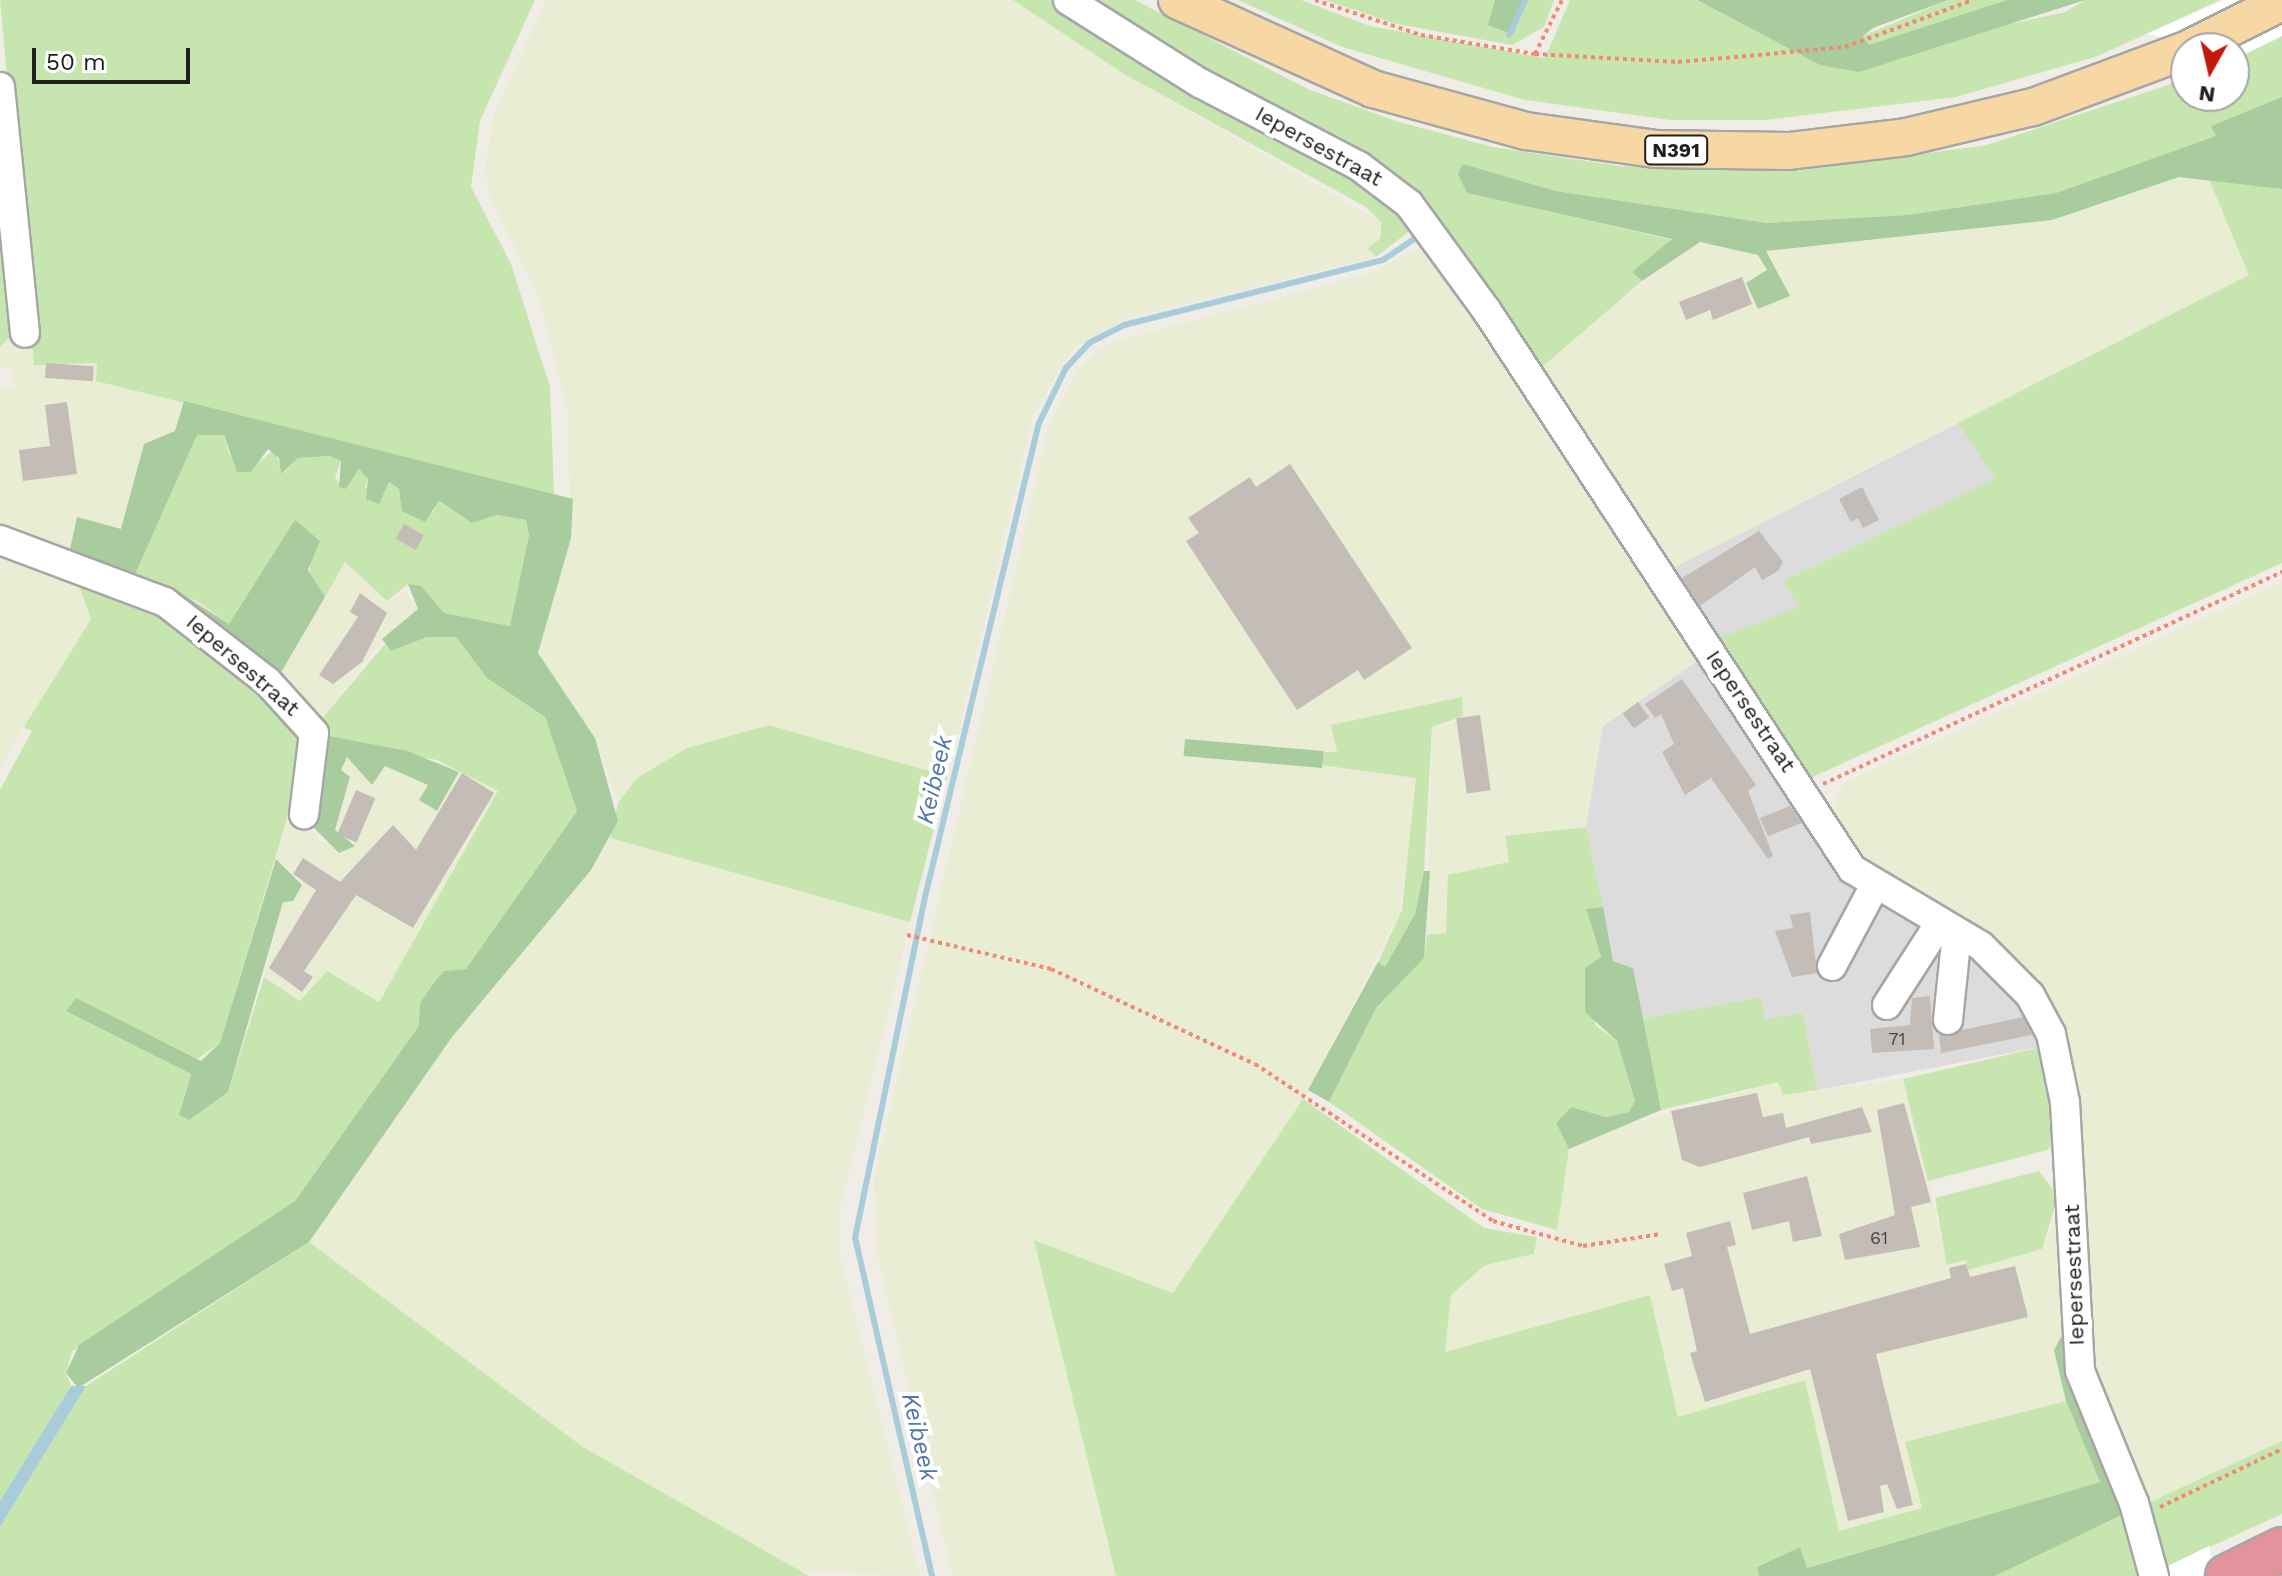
<!DOCTYPE html>
<style>
body{margin:0}
#map{position:relative;width:2282px;height:1576px;overflow:hidden;background:#efede6;font-family:"Work Sans",sans-serif}
div>[style]{position:absolute}
[style*='--x']{left:calc(var(--x)*1px);top:calc(var(--y)*1px);width:calc(var(--w)*1px);rotate:calc(var(--a)*1deg)}
.residential>*{inset:0;background:#dddcdc}
.farmland>*{inset:0;background:#e9edd3}
.grass>*{inset:0;background:#c7e6af}
.forest>*{inset:0;background:#a8cc9d;transform-origin:0 0}
.water>*{inset:0;background:#a9ccda}
.pier>*{inset:0;background:#fff}
.stream>*{height:6px;margin:-3px;padding:0 3px;transform-origin:3px;border-radius:3px;background:#a9ccda}
.building>*{inset:0;background:#c4bcb6;transform-origin:0 0}
.path>*{height:4px;margin-top:-2px;transform-origin:0;background:repeating-linear-gradient(90deg,#f28975 0 4px,transparent 0 8px)}
.roads{filter:drop-shadow(2px 0 #a6a6a6) drop-shadow(-2px 0 #a6a6a6) drop-shadow(0 2px #a6a6a6) drop-shadow(0 -2px #a6a6a6)}
.minor>*{height:28px;margin:-14px;padding:0 14px;transform-origin:14px;border-radius:14px;background:#fff}
.major>*{height:36px;margin:-18px;padding:0 18px;transform-origin:18px;border-radius:18px;background:#f7d8a4}
.highway>*{height:42px;margin:-21px;padding:0 21px;transform-origin:21px;border-radius:21px;background:#e2939c}
span{translate:-50% -50%;white-space:nowrap;text-align:center;line-height:1.15;-webkit-text-stroke:8px #fff;paint-order:stroke}
.number-label{font-size:18px;color:#484645}
.number-label span{-webkit-text-stroke-width:0}
.shield-label span{padding:2px 6px;background:#fff;border:2px solid;border-radius:6px;-webkit-text-stroke-width:0}
.shield-label{font-size:20px;color:#1f1f1f;font-weight:700}
.street-label{font-size:22px;color:#1f1f1f}
.water-label{font-size:24px;color:#5178aa;font-style:italic}
.north{position:absolute;left:2170px;top:32px;width:80px;height:80px;box-sizing:border-box;background:#fff;border:2px solid #a5a5a5;border-radius:50%;rotate:188deg;font-size:22px;font-weight:700;line-height:32px;text-align:center;color:#1f1f1f}
.north::after{content:'';display:block;margin:auto;width:28px;height:36px;background:#c3170b;clip-path:polygon(50% 0,100% 100%,50% 72%,0 100%)}
.scale{position:absolute;left:32px;top:48px;width:158px;height:36px;box-sizing:border-box;border:4px solid #1f1f1f;border-top:0;padding-left:10px;font-size:24px;line-height:28px;white-space:nowrap;color:#1f1f1f;-webkit-text-stroke:6px #fff;paint-order:stroke}
</style>
<div id="map">
<div class="residential">
<i style="clip-path:polygon(1958px 423px,1996px 479px,1783px 581px,1800px 607px,1715px 639px,1667px 571px)"></i>
<i style="clip-path:polygon(1706px 655px,1805px 800px,2024px 998px,2046px 1046px,1817px 1090px,1803px 1014px,1765px 1019px,1760px 997px,1639px 1019px,1633px 968px,1613px 961px,1586px 827px,1588px 785px,1603px 726px)"></i>
</div>
<div class="farmland">
<i style="clip-path:polygon(547px 0,1013px 0,1124px 74px,1381px 222px,1381px 238px,1369px 248px,1376px 257px,1130px 317px,1072px 349px,1033px 416px,949px 770px,925px 770px,769px 725px,637px 778px,618px 803px,595px 738px,543px 667px,538px 645px,571px 538px,568px 411px,539px 296px,490px 196px,485px 169px,495px 111px)"></i>
<i style="clip-path:polygon(2179px 177px,2208px 177px,2250px 275px,1667px 571px,1533px 364px,1700px 242px,1758px 255px,1768px 270px,1746px 283px,1758px 309px,1789px 296px,1766px 251px,2052px 220px)"></i>
<i style="clip-path:polygon(1425px 244px,1706px 655px,1603px 726px,1586px 827px,1505px 836px,1509px 862px,1446px 934px,1427px 935px,1432px 727px,1454px 723px,1461px 697px,1332px 725px,1338px 753px,1185px 739px,1182px 752px,1417px 777px,1401px 910px,1291px 1126px,1173px 1293px,1034px 1240px,1116px 1576px,953px 1576px,876px 1248px,874px 1179px,1050px 422px,1081px 366px,1109px 343px,1371px 273px)"></i>
<i style="clip-path:polygon(18px 329px,98px 363px,97px 381px,184px 401px,175px 431px,144px 445px,121px 529px,69px 554px,0 532px,0 387px,16px 391px,10px 368px,0 367px,0 347px)"></i>
<i style="clip-path:polygon(0 545px,78px 583px,91px 619px,0 767px)"></i>
<i style="clip-path:polygon(345px 562px,386px 601px,406px 592px,418px 609px,383px 639px,319px 722px,276px 681px)"></i>
<i style="clip-path:polygon(2282px 582px,2282px 1441px,2144px 1505px,2088px 1366px,2081px 1118px,2069px 1043px,2055px 1012px,1876px 873px,1839px 836px,1830px 814px,1844px 783px)"></i>
<i style="clip-path:polygon(347px 756px,354px 765px,385px 766px,428px 785px,437px 811px,462px 767px,499px 791px,378px 1002px,328px 971px,300px 1001px,264px 977px,283px 902px,301px 877px,276px 859px,291px 805px,320px 842px,354px 841px,335px 830px,350px 778px,341px 771px)"></i>
<i style="clip-path:polygon(610px 838px,910px 922px,840px 1209px,839px 1252px,920px 1576px,793px 1571px,583px 1447px,309px 1242px,452px 1037px)"></i>
<i style="clip-path:polygon(1903px 1079px,1948px 1265px,1967px 1260px,1968px 1269px,2050px 1235px,2058px 1213px,2062px 1335px,2054px 1350px,2066px 1401px,1906px 1442px,1922px 1508px,1839px 1531px,1805px 1380px,1678px 1417px,1650px 1295px,1445px 1353px,1451px 1296px,1485px 1265px,1534px 1254px,1537px 1237px,1554px 1242px,1562px 1163px,1581px 1139px,1779px 1081px,1783px 1095px)"></i>
</div>
<div class="grass">
<i style="clip-path:polygon(0 0,535px 0,480px 121px,471px 187px,511px 264px,550px 387px,554px 494px,96px 381px,97px 363px,34px 365px)"></i>
<i style="clip-path:polygon(1013px 0,1052px 0,1345px 167px,1409px 218px,1408px 232px,1376px 257px,1368px 248px,1381px 238px,1381px 222px,1366px 207px,1124px 74px)"></i>
<i style="clip-path:polygon(1080px 0,1135px 0,1310px 90px,1399px 122px,1493px 147px,1620px 166px,1796px 171px,1987px 145px,2186px 79px,2186px 96px,2234px 96px,2234px 60px,2282px 36px,2282px 97px,2212px 126px,2217px 136px,2056px 193px,1907px 215px,1767px 223px,1556px 191px,1463px 164px,1468px 193px,1673px 240px,1632px 272px,1642px 281px,1542px 367px,1426px 201px,1393px 175px)"></i>
<i style="clip-path:polygon(1238px 0,1301px 0,1370px 26px,1545px 58px,1570px 0,1697px 0,1820px 65px,2065px 12px,2085px 0,2220px 0,2098px 56px,1956px 97px,1766px 120px,1671px 120px,1525px 100px,1342px 47px)"></i>
<i style="clip-path:polygon(1325px 0,1495px 0,1489px 25px,1512px 35px,1527px 0,1554px 0,1544px 27px,1512px 45px,1397px 24px)"></i>
<i style="clip-path:polygon(1948px 0,2007px 0,1882px 42px,1869px 45px,1863px 36px)"></i>
<i style="clip-path:polygon(0 150px,18px 329px,0 347px)"></i>
<i style="clip-path:polygon(2208px 177px,2282px 189px,2282px 563px,1806px 780px,1715px 639px,1799px 607px,1783px 581px,1995px 479px,1958px 423px,2249px 275px)"></i>
<i style="clip-path:polygon(197px 435px,224px 435px,229px 454px,258px 463px,275px 449px,282px 474px,298px 458px,330px 456px,341px 460px,335px 478px,346px 489px,359px 469px,368px 478px,365px 487px,384px 493px,388px 482px,399px 489px,403px 511px,433px 513px,438px 501px,472px 523px,497px 515px,526px 520px,529px 535px,510px 626px,444px 613px,408px 584px,387px 601px,345px 562px,325px 597px,310px 581px,310px 558px,229px 624px,197px 601px,133px 579px)"></i>
<i style="clip-path:polygon(78px 583px,167px 607px,303px 731px,291px 805px,220px 1043px,193px 1062px,76px 999px,67px 1010px,191px 1074px,181px 1107px,228px 1092px,264px 977px,300px 1001px,327px 971px,379px 1002px,498px 791px,437px 760px,322px 739px,319px 722px,385px 644px,391px 651px,427px 637px,456px 637px,487px 678px,545px 717px,577px 811px,466px 969px,444px 971px,436px 980px,420px 1003px,420px 1026px,295px 1201px,72px 1351px,66px 1373px,71px 1386px,0 1501px,0 790px,32px 731px,24px 727px,91px 619px)"></i>
<i style="clip-path:polygon(1462px 697px,1463px 716px,1432px 727px,1424px 871px,1415px 914px,1385px 967px,1378px 962px,1402px 910px,1416px 778px,1320px 765px,1323px 752px,1337px 752px,1331px 725px)"></i>
<i style="clip-path:polygon(769px 725px,925px 770px,949px 770px,910px 922px,610px 838px,618px 803px,637px 778px,687px 748px)"></i>
<i style="clip-path:polygon(1586px 827px,1603px 907px,1586px 910px,1601px 958px,1595px 1025px,1617px 1041px,1635px 1101px,1629px 1112px,1606px 1117px,1571px 1107px,1556px 1123px,1569px 1149px,1557px 1230px,1482px 1209px,1329px 1102px,1376px 1008px,1424px 958px,1427px 935px,1446px 933px,1448px 875px,1509px 862px,1505px 836px)"></i>
<i style="clip-path:polygon(1761px 997px,1765px 1019px,1803px 1013px,1817px 1090px,1783px 1095px,1778px 1082px,1661px 1110px,1639px 1019px)"></i>
<i style="clip-path:polygon(2046px 1046px,2055px 1141px,2047px 1150px,1928px 1181px,1903px 1079px)"></i>
<i style="clip-path:polygon(1303px 1099px,1484px 1228px,1537px 1237px,1534px 1254px,1485px 1265px,1451px 1295px,1445px 1352px,1650px 1295px,1678px 1417px,1805px 1380px,1839px 1531px,1922px 1508px,1905px 1442px,2066px 1401px,2100px 1482px,1806px 1568px,1800px 1547px,1757px 1567px,1759px 1576px,1116px 1576px,1034px 1240px,1173px 1293px)"></i>
<i style="clip-path:polygon(2039px 1171px,2058px 1196px,2042px 1249px,1968px 1270px,1966px 1260px,1947px 1265px,1935px 1198px)"></i>
<i style="clip-path:polygon(309px 1242px,583px 1447px,809px 1576px,0 1576px,0 1527px,86px 1386px)"></i>
<i style="clip-path:polygon(2282px 1441px,2282px 1514px,2166px 1567px,2144px 1505px)"></i>
<i style="clip-path:polygon(2128px 1512px,2143px 1576px,1995px 1576px)"></i>
</div>
<div class="forest">
<i style="clip-path:polygon(1495px 0,1527px 0,1513px 35px,1488px 25px)"></i>
<i style="clip-path:polygon(1697px 0,1948px 0,1873px 28px,1863px 36px,1869px 45px,2007px 0,2085px 0,1859px 72px,1820px 65px)"></i>
<i style="clip-path:polygon(2282px 97px,2282px 189px,2179px 177px,2052px 220px,1766px 251px,1790px 296px,1758px 309px,1746px 283px,1767px 270px,1758px 255px,1700px 242px,1642px 281px,1632px 272px,1672px 239px,1467px 193px,1458px 174px,1463px 164px,1556px 191px,1767px 223px,1907px 215px,2056px 193px,2216px 136px,2211px 126px)"></i>
<i style="clip-path:polygon(184px 401px,573px 499px,571px 538px,538px 653px,595px 738px,618px 821px,591px 870px,452px 1037px,309px 1242px,78px 1388px,66px 1373px,79px 1345px,295px 1201px,419px 1026px,420px 1003px,436px 980px,444px 971px,466px 969px,577px 811px,545px 717px,487px 678px,456px 637px,427px 637px,391px 651px,382px 639px,418px 609px,408px 584px,421px 586px,444px 613px,510px 626px,529px 535px,526px 520px,497px 515px,472px 523px,439px 501px,425px 522px,402px 511px,399px 489px,389px 482px,379px 504px,366px 499px,368px 479px,359px 469px,346px 489px,339px 487px,341px 461px,330px 456px,298px 458px,281px 474px,279px 458px,268px 449px,251px 472px,237px 472px,224px 435px,197px 435px,133px 579px,69px 554px,77px 517px,121px 529px,144px 444px,175px 431px)"></i>
<i style="clip-path:polygon(295px 520px,320px 541px,308px 570px,325px 597px,276px 681px,162px 592px,168px 585px,229px 624px)"></i>
<i style="clip-path:polygon(303px 731px,407px 751px,459px 772px,437px 811px,419px 800px,428px 785px,385px 766px,372px 785px,347px 757px,341px 770px,350px 777px,335px 830px,355px 846px,339px 853px,291px 805px)"></i>
<i style="left:1185px;top:739px;width:139px;height:17px;rotate:5deg"></i>
<i style="clip-path:polygon(276px 859px,302px 885px,293px 901px,283px 902px,228px 1092px,189px 1120px,179px 1115px,191px 1074px,66px 1011px,76px 998px,201px 1061px,220px 1043px)"></i>
<i style="clip-path:polygon(1424px 871px,1430px 871px,1424px 958px,1376px 1008px,1329px 1102px,1308px 1090px,1378px 962px,1385px 967px,1415px 914px)"></i>
<i style="clip-path:polygon(1603px 907px,1613px 961px,1633px 968px,1661px 1110px,1569px 1149px,1556px 1123px,1571px 1107px,1606px 1117px,1629px 1112px,1635px 1101px,1617px 1041px,1585px 1012px,1585px 968px,1601px 957px,1586px 909px)"></i>
<i style="clip-path:polygon(2062px 1335px,2128px 1512px,1995px 1576px,1759px 1576px,1757px 1567px,1800px 1547px,1807px 1568px,2100px 1482px,2066px 1401px,2054px 1350px)"></i>
</div>
<div class="water">
<i style="clip-path:polygon(71px 1386px,86px 1386px,0 1527px,0 1501px)"></i>
</div>
<div class="pier">
<i style="clip-path:polygon(2224px 0,2282px 0,2282px 36px,2249px 52px,2147px 34px)"></i>
<i style="clip-path:polygon(2209px 1546px,2214px 1576px,2148px 1576px,2166px 1567px)"></i>
</div>
<div class="stream">
<i style="--x:1509;--y:35;--w:38;--a:-65"></i>
<i style="--x:932;--y:1576;--w:347;--a:-102.8"></i>
<i style="--x:855;--y:1238;--w:352;--a:-78.4"></i>
<i style="--x:926;--y:893;--w:483;--a:-76.5"></i>
<i style="--x:1039;--y:423;--w:61;--a:-63.9"></i>
<i style="--x:1066;--y:368;--w:34;--a:-47"></i>
<i style="--x:1089;--y:343;--w:39;--a:-27"></i>
<i style="--x:1124;--y:325;--w:267;--a:-14.1"></i>
<i style="--x:1383;--y:260;--w:37;--a:-34"></i>
</div>
<div class="building">
<i style="clip-path:polygon(1742px 277px,1752px 304px,1713px 320px,1710px 310px,1686px 320px,1679px 302px)"></i>
<i style="left:46px;top:363px;width:48px;height:15px;rotate:4deg"></i>
<i style="clip-path:polygon(67px 402px,77px 474px,23px 481px,19px 450px,50px 446px,45px 405px)"></i>
<i style="clip-path:polygon(1290px 464px,1412px 648px,1364px 680px,1358px 670px,1297px 710px,1186px 541px,1199px 533px,1188px 518px,1250px 477px,1256px 487px)"></i>
<i style="clip-path:polygon(1862px 487px,1879px 520px,1863px 528px,1858px 518px,1851px 522px,1839px 499px)"></i>
<i style="left:404px;top:524px;width:23px;height:17px;rotate:29deg"></i>
<i style="clip-path:polygon(1759px 531px,1783px 562px,1778px 571px,1762px 580px,1755px 567px,1700px 606px,1682px 578px)"></i>
<i style="clip-path:polygon(360px 593px,387px 613px,362px 662px,333px 684px,319px 675px,358px 617px,350px 612px)"></i>
<i style="clip-path:polygon(1682px 679px,1756px 785px,1748px 791px,1773px 856px,1768px 859px,1711px 778px,1685px 795px,1662px 752px,1674px 744px,1661px 714px,1655px 718px,1645px 704px)"></i>
<i style="left:1638px;top:702px;width:19px;height:19px;rotate:54deg"></i>
<i style="left:1480px;top:715px;width:76px;height:24px;rotate:82deg"></i>
<i style="clip-path:polygon(462px 773px,494px 793px,413px 928px,356px 895px,304px 971px,313px 977px,302px 992px,269px 968px,316px 890px,293px 874px,303px 858px,340px 882px,393px 825px,416px 850px)"></i>
<i style="left:356px;top:790px;width:21px;height:48px;rotate:23deg"></i>
<i style="clip-path:polygon(1790px 806px,1802px 823px,1768px 836px,1760px 818px)"></i>
<i style="clip-path:polygon(1810px 912px,1817px 973px,1792px 977px,1775px 931px,1793px 928px,1790px 915px)"></i>
<i style="clip-path:polygon(1930px 996px,1934px 1049px,1872px 1053px,1870px 1029px,1910px 1025px,1912px 998px)"></i>
<i style="clip-path:polygon(2023px 1017px,2032px 1035px,1941px 1053px,1939px 1035px)"></i>
<i style="clip-path:polygon(1757px 1093px,1763px 1117px,1783px 1113px,1786px 1128px,1862px 1107px,1872px 1132px,1811px 1144px,1809px 1137px,1700px 1167px,1682px 1160px,1671px 1111px)"></i>
<i style="clip-path:polygon(1904px 1103px,1931px 1202px,1911px 1207px,1920px 1247px,1845px 1260px,1839px 1234px,1895px 1215px,1877px 1110px)"></i>
<i style="clip-path:polygon(1807px 1176px,1822px 1236px,1793px 1242px,1789px 1221px,1752px 1230px,1743px 1193px)"></i>
<i style="clip-path:polygon(1730px 1221px,1736px 1245px,1727px 1247px,1750px 1334px,1951px 1278px,1949px 1268px,1966px 1264px,1970px 1277px,2015px 1266px,2028px 1317px,1876px 1354px,1913px 1505px,1897px 1509px,1887px 1484px,1880px 1486px,1884px 1512px,1848px 1521px,1810px 1369px,1705px 1402px,1690px 1353px,1697px 1351px,1683px 1288px,1672px 1291px,1664px 1264px,1692px 1256px,1686px 1233px)"></i>
</div>
<div class="path">
<i style="--x:1315;--y:0;--w:112;--a:18.3"></i>
<i style="--x:1421;--y:35;--w:116;--a:9.5"></i>
<i style="--x:1535;--y:54;--w:60;--a:-63.4"></i>
<i style="--x:1535;--y:54;--w:143;--a:3.2"></i>
<i style="--x:1678;--y:62;--w:168;--a:-5.1"></i>
<i style="--x:1845;--y:47;--w:136;--a:-20.2"></i>
<i style="--x:1823;--y:784;--w:506;--a:-24.79"></i>
<i style="--x:907;--y:935;--w:148;--a:13.3"></i>
<i style="--x:1051;--y:969;--w:225;--a:25"></i>
<i style="--x:1255;--y:1064;--w:285;--a:33.4"></i>
<i style="--x:1493;--y:1221;--w:93;--a:15.5"></i>
<i style="--x:1583;--y:1246;--w:79;--a:-8.7"></i>
<i style="--x:2160;--y:1507;--w:135;--a:-25.4"></i>
</div>
<div class="roads">
<div class="minor">
<i style="--x:1068;--y:0;--w:156;--a:32.2"></i>
<i style="--x:1200;--y:83;--w:179;--a:27.6"></i>
<i style="--x:1359;--y:166;--w:63;--a:37.2"></i>
<i style="--x:1409;--y:204;--w:132;--a:53.9"></i>
<i style="--x:1487;--y:311;--w:667;--a:56.81"></i>
<i style="--x:1852;--y:869;--w:150;--a:30.8"></i>
<i style="--x:1981;--y:946;--w:69;--a:45"></i>
<i style="--x:2030;--y:995;--w:44;--a:61.7"></i>
<i style="--x:2051;--y:1034;--w:69;--a:78.4"></i>
<i style="--x:2065;--y:1102;--w:269;--a:86.8"></i>
<i style="--x:2080;--y:1371;--w:143;--a:67.8"></i>
<i style="--x:2134;--y:1503;--w:76;--a:74.7"></i>
<i style="--x:0;--y:87;--w:247;--a:84.2"></i>
<i style="--x:0;--y:540;--w:176;--a:20.6"></i>
<i style="--x:165;--y:602;--w:129;--a:37.8"></i>
<i style="--x:267;--y:681;--w:70;--a:47.9"></i>
<i style="--x:314;--y:733;--w:82;--a:97"></i>
<i style="--x:1832;--y:966;--w:89;--a:-62"></i>
<i style="--x:1887;--y:1005;--w:96;--a:-57.3"></i>
<i style="--x:1948;--y:1020;--w:87;--a:-84.1"></i>
</div>
<div class="major">
<i style="--x:1177;--y:0;--w:215;--a:24.4"></i>
<i style="--x:1373;--y:89;--w:159;--a:15.4"></i>
<i style="--x:1526;--y:131;--w:130;--a:7.9"></i>
<i style="--x:1655;--y:149;--w:134;--a:0.9"></i>
<i style="--x:1789;--y:151;--w:118;--a:-6.8"></i>
<i style="--x:1906;--y:137;--w:130;--a:-13.3"></i>
<i style="--x:2033;--y:107;--w:163;--a:-20.4"></i>
<i style="--x:2190;--y:48;--w:103;--a:-26.6"></i>
</div>
<div class="highway">
<i style="--x:2227;--y:1576;--w:61;--a:-26.1"></i>
</div>
</div>
<div class="number-label">
<span style="left:1897px;top:1039px">71</span>
<span style="left:1879px;top:1238px">61</span>
</div>
<div class="shield-label">
<span style="left:1676px;top:150px">N391</span>
</div>
<div class="street-label">
<span style="left:1319px;top:146px;rotate:29deg">Iepersestraat</span>
<span style="left:243px;top:665px;rotate:41deg">Iepersestraat</span>
<span style="left:1751px;top:711px;rotate:56deg">Iepersestraat</span>
<span style="left:2074px;top:1275px;rotate:-92deg">Iepersestraat</span>
</div>
<div class="water-label">
<span style="left:935px;top:780px;rotate:-77deg">Keibeek</span>
<span style="left:919px;top:1437px;rotate:77deg">Keibeek</span>
</div>
<div class="north">N</div>
<div class="scale">50 m</div>
</div>
